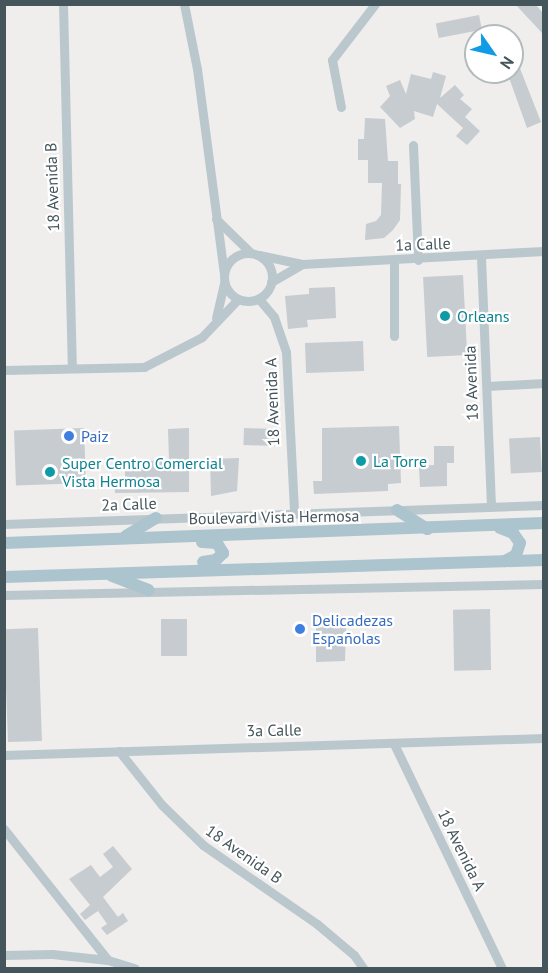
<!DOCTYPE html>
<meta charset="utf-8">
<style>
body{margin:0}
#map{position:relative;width:548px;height:973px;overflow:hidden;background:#f0eded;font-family:"PT Sans",sans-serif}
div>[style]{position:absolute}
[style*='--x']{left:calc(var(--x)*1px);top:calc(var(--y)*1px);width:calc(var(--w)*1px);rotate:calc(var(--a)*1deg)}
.building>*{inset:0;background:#c6ccd0;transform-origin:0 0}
.minor>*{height:9px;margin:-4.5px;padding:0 4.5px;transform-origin:4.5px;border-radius:4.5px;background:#bac8cd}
.minor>.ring{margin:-4.5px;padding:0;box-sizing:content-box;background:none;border:9px solid #bac8cd;border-radius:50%}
.major>*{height:12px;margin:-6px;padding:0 6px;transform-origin:6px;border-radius:6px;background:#abc4ce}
.dots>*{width:16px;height:16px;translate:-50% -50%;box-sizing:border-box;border:3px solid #fff;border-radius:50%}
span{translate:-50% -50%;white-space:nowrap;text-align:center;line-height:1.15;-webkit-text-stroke:4.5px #fff;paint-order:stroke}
.street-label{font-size:16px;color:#44555b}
.culture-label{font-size:16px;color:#0d838f}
.left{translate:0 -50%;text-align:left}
.shop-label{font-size:16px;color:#366cbe}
.frame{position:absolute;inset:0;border:6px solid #44555b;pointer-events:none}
.north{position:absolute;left:464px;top:24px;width:60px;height:60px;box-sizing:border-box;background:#fff;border:2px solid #b4bbbd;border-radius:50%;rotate:124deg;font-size:16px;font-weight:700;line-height:24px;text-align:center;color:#44555b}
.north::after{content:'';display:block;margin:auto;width:21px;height:27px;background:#109be6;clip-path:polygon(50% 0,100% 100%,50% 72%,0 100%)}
</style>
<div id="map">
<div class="building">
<i style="clip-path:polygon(515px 4px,535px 4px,543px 13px,543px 34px)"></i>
<i style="left:479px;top:15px;width:15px;height:44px;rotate:79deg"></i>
<i style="clip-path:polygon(512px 48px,541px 122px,527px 128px,507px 72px,512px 72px)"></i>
<i style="clip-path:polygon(433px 72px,446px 76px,440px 98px,455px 85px,464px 95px,460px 99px,472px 109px,465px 117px,480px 131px,467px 145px,456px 136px,463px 128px,437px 104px,433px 117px,414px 111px,415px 119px,400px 128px,380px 107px,390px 96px,386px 86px,400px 80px,406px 94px,411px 74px,431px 79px)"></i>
<i style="clip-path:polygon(365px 118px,385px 119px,388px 161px,398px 161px,398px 184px,401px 184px,400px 220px,393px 230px,384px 238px,365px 240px,366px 224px,376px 221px,381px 215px,382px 183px,368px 183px,368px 160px,358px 160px,358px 139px,364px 139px)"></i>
<i style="left:463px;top:275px;width:80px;height:40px;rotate:87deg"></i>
<i style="clip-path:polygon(335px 287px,336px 318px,307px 320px,308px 327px,288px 329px,285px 296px,309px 294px,309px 288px)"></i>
<i style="left:363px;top:341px;width:30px;height:58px;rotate:88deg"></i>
<i style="clip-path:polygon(399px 426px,401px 483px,388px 484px,388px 491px,314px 494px,313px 481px,322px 481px,322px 428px)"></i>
<i style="left:84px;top:428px;width:55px;height:70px;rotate:88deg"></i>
<i style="clip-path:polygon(189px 428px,189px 492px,115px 493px,114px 477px,125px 477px,125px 462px,169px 460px,168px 429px)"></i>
<i style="left:244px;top:428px;width:31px;height:17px;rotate:2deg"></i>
<i style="left:540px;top:437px;width:35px;height:31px;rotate:87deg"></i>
<i style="clip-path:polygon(434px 446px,454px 446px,454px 463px,447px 463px,447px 486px,420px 487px,419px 466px,434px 465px)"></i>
<i style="clip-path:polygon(239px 458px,237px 491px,211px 496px,210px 459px)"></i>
<i style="left:490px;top:609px;width:61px;height:37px;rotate:89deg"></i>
<i style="left:161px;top:619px;width:26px;height:37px"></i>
<i style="clip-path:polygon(346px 625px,345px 661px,316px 662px,316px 628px)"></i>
<i style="left:38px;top:628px;width:113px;height:34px;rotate:88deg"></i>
<i style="clip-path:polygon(113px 846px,132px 869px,103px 897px,118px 917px,123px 913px,128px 921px,107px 935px,101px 928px,107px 924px,98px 911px,85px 920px,80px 914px,90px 905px,69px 879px,91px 865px,100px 877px,113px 867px,103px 854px)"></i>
</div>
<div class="minor">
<i style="--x:63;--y:4;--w:364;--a:88.6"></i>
<i style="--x:184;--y:4;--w:66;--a:78.7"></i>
<i style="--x:197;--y:69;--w:208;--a:82.5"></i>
<i style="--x:341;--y:107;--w:48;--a:-100.8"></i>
<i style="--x:332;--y:60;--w:71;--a:-52.5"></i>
<i style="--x:413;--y:145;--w:115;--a:87.5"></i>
<i style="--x:216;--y:219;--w:49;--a:44.2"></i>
<i class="ring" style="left:224px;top:253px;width:39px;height:39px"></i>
<i style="--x:259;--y:255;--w:44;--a:11.8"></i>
<i style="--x:302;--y:264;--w:242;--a:-3.1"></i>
<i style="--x:481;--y:257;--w:250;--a:87.7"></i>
<i style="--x:394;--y:260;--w:76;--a:90"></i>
<i style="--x:271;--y:282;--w:36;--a:-30"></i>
<i style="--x:259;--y:299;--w:23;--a:50"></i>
<i style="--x:274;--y:317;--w:37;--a:71"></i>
<i style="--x:286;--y:352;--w:160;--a:87.1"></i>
<i style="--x:216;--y:318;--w:36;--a:-77"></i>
<i style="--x:4;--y:370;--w:140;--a:-1.2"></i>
<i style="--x:144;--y:367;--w:65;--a:-27.3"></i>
<i style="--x:202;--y:337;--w:52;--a:-46.5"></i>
<i style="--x:487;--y:386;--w:57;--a:-3"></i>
<i style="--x:4;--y:524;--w:540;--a:-2.02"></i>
<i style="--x:4;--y:595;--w:540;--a:-1.17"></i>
<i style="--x:394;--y:744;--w:249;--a:64.3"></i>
<i style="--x:119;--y:751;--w:69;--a:51.5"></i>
<i style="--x:162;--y:805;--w:57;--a:44.3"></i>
<i style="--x:203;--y:845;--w:139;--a:34.7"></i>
<i style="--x:317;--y:924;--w:48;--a:40"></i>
<i style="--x:354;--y:955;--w:16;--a:55"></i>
<i style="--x:4;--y:755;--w:540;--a:-1.8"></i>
<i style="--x:4;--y:829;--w:167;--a:51.6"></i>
<i style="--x:4;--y:955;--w:48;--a:-1.2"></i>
<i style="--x:52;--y:954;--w:56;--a:6.1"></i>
<i style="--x:108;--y:960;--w:28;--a:17"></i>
</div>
<div class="major">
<i style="--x:397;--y:510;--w:36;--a:32"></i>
<i style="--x:500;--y:528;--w:14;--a:21"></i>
<i style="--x:513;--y:533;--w:12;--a:55"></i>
<i style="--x:520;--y:543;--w:13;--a:108"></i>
<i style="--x:516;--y:555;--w:13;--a:151"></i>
<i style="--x:126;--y:536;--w:35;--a:-31"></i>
<i style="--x:202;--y:542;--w:15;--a:4"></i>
<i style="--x:217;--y:543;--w:12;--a:59"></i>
<i style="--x:223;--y:553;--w:10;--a:135"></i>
<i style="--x:216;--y:560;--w:13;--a:171"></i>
<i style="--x:4;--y:543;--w:540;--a:-2.12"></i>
<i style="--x:112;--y:576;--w:39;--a:21"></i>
<i style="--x:4;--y:577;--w:540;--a:-1.8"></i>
</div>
<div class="dots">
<i style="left:445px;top:316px;background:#0f9aa8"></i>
<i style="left:69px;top:436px;background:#3f7fe0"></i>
<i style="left:361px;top:461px;background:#0f9aa8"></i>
<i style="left:50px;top:472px;background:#0f9aa8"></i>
<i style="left:300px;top:629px;background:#3f7fe0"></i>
</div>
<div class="street-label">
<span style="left:52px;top:187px;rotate:-92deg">18 Avenida B</span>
<span style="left:423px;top:244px;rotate:-2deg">1a Calle</span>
<span style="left:471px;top:383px;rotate:-92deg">18 Avenida</span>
<span style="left:272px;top:402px;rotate:-92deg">18 Avenida A</span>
<span style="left:129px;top:504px;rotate:-2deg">2a Calle</span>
<span style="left:274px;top:517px;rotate:-1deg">Boulevard Vista Hermosa</span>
<span style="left:274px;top:730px;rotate:-1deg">3a Calle</span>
<span style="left:462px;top:850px;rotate:64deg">18 Avenida A</span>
<span style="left:244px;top:854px;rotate:35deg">18 Avenida B</span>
</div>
<div class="culture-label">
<span class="left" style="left:457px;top:316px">Orleans</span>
<span class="left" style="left:373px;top:461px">La Torre</span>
<span class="left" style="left:62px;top:472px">Super Centro Comercial<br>Vista Hermosa</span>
</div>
<div class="shop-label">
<span class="left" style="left:81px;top:436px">Paiz</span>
<span class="left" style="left:312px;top:629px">Delicadezas<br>Españolas</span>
</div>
<div class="frame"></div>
<div class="north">N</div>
</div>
